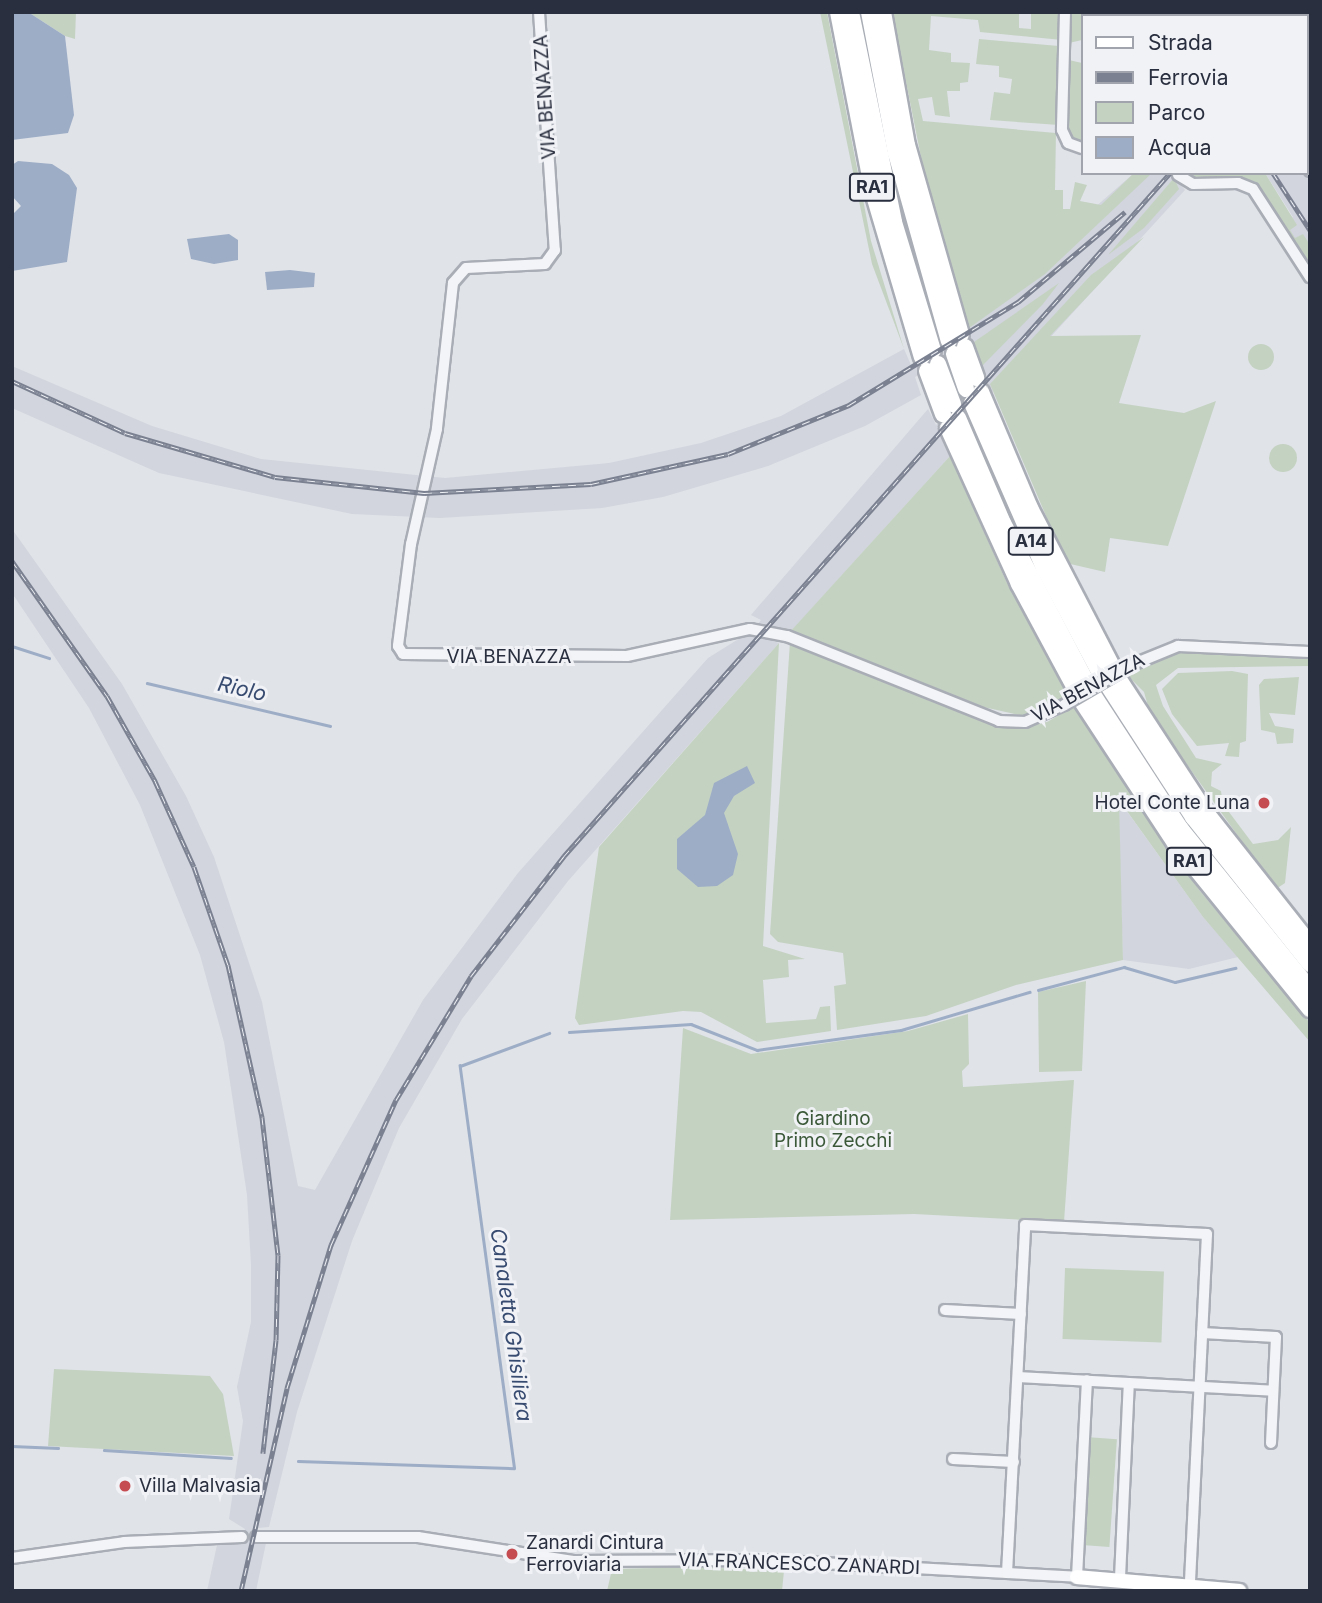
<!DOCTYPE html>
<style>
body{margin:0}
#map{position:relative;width:1322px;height:1603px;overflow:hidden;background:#e0e3e8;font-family:Inter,sans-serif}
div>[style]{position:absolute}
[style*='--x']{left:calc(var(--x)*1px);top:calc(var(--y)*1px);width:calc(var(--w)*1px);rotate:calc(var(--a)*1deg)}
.built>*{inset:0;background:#d2d5dd}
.green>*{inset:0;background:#c4d2c2;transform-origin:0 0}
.round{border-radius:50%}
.water>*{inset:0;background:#9dadc6}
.stream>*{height:2.5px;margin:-1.25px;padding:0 1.25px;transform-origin:1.25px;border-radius:1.25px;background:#9dadc6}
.roads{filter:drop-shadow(2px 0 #a9adb5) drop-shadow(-2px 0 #a9adb5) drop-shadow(0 2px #a9adb5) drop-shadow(0 -2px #a9adb5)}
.minor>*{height:10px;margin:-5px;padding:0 5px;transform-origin:5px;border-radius:5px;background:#f3f4f7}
.major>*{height:14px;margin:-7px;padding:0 7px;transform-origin:7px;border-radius:7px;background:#fff}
.highway>*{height:16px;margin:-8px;padding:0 8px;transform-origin:8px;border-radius:8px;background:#fff}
.rail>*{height:5px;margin-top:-2.5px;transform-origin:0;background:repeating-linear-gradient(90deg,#f0f2f6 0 8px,#7b8191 0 16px);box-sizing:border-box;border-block:2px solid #7b8191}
.bridges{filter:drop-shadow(2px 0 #a9adb5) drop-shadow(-2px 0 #a9adb5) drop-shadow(0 2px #a9adb5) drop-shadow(0 -2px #a9adb5)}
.minor-bridge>*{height:10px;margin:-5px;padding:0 5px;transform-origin:5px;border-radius:5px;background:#f3f4f7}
.dots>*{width:19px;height:19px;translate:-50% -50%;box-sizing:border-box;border:4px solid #f0f2f6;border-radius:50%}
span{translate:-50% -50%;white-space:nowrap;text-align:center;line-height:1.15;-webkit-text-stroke:6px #f0f2f6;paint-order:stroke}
.shield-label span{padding:2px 5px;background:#f0f2f6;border:2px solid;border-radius:5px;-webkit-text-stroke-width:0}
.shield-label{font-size:18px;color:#2a2f3f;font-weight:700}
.street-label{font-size:19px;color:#2a2f3f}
.poi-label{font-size:19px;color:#2a2f3f}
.right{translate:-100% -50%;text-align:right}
.left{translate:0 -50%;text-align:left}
.park-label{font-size:19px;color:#3b5938}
.water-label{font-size:21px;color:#374a70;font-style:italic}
.frame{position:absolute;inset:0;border:14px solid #2a2f3f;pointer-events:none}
.legend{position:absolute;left:1081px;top:14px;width:228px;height:161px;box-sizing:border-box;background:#f0f2f6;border:2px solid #a1a4ad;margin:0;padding:9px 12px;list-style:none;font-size:21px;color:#2a2f3f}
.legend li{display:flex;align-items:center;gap:14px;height:35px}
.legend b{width:35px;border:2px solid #a1a4ad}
</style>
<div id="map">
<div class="built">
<i style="clip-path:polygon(1134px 173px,1179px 173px,1175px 178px,1185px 190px,1047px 341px,991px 393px,988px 383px,941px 436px,950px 456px,794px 628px,789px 633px,771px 628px,763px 638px,779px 643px,568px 881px,462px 1019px,399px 1128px,352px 1241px,297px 1412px,269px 1527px,258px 1528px,254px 1544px,266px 1543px,256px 1591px,207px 1591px,217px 1545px,241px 1544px,245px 1529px,229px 1519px,243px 1421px,237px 1387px,251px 1322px,251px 1265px,247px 1195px,224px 1042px,200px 955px,140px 805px,89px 708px,12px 593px,12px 529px,122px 684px,186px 796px,214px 857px,262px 1002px,298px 1186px,315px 1190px,423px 1000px,518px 873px,708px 658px,753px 630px,761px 620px,751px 615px,928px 409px,936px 425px,984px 371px,973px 341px,915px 377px,921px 395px,865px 426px,768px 466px,663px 497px,602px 508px,440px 518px,352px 514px,159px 473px,12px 408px,12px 366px,152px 426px,261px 459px,445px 478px,609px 463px,701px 443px,781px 416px,904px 349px,911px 365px,969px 329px,960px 298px,1035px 260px)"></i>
<i style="clip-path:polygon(1265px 173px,1306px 173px,1310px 181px,1310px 268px,1283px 225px,1293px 217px)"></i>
<i style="clip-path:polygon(1118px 799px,1203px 917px,1238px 957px,1189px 969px,1123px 960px)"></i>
</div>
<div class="green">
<i style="clip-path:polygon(28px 12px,76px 12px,75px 39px,65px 36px)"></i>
<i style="clip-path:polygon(820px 12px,827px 12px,871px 241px,904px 349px,872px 264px)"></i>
<i style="clip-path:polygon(892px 12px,1019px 12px,1019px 28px,1031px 29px,1031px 12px,1062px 12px,1062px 40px,980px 32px,978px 20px,931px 16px,929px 50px,951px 53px,951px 62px,970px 63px,968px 82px,960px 83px,960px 91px,947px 91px,950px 117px,935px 115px,932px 97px,918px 99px,923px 121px,1056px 133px,1055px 190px,1063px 190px,1063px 209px,1070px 209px,1075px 182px,1087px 185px,1080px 201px,1101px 205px,1134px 173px,1152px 173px,1045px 274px,969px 328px,926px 182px)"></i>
<i style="clip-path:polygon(1068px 12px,1142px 12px,1145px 16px,1082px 16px,1082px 40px,1069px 43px)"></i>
<i style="clip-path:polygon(1310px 15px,1310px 162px,1306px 17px)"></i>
<i style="clip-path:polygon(979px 39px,1059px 46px,1059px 125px,990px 120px,994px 92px,1010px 94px,1012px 79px,999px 77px,999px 66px,976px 64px)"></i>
<i style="clip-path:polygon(1069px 60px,1082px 63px,1082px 144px,1067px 134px)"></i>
<i style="clip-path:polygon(1183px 173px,1265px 173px,1297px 225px,1290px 230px,1295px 238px,1303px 234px,1310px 245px,1310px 268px,1252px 183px,1197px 180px)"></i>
<i style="clip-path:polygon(1174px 178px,1179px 189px,1144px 228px,1108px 255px)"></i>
<i style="clip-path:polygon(1144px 237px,1050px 336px,1141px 335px,1119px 403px,1184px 413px,1216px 401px,1168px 546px,1110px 538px,1105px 572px,1066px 563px,990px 384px,1091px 275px)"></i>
<i style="clip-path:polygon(1059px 283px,1043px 304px,982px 366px,974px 342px)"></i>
<i class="round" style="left:1248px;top:344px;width:26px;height:26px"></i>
<i class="round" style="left:1269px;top:444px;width:28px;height:28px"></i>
<i style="clip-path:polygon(950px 456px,1007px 583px,1068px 695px,1024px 716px,979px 706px,789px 633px)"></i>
<i style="clip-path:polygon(790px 642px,1008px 728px,1047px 722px,1075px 706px,1200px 891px,1310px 1023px,1310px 1042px,1203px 917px,1119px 800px,1123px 960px,1016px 985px,926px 1016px,837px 1030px,834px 986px,846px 984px,843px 953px,778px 942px,770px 934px)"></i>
<i style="clip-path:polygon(779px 643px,763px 946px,805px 959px,788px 960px,789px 977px,763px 980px,766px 1023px,816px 1019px,820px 1007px,830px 1006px,831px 1031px,757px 1042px,701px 1012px,683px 1011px,579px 1025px,575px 1018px,599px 847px)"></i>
<i style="clip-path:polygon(1173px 651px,1310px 656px,1310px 666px,1178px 668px,1156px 685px,1163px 706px,1196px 758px,1222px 764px,1212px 772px,1211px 786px,1221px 791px,1223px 804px,1253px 844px,1278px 840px,1291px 827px,1285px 883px,1276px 889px,1150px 713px,1144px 692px,1127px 675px)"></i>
<i style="clip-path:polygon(1232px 671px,1248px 674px,1246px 741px,1240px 743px,1239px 757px,1225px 756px,1229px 743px,1197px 746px,1172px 714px,1162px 689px,1178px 673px)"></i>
<i style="clip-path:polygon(1299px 677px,1295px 715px,1269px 713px,1275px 726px,1294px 729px,1293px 743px,1277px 744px,1275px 733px,1261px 730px,1259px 685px,1264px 679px)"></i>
<i style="clip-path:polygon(1086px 981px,1082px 1071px,1039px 1072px,1038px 992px)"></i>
<i style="clip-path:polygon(968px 1014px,969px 1064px,962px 1071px,963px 1087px,1074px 1080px,1064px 1222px,914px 1214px,670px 1220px,683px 1028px,751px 1054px,908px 1031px)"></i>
<i style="left:1065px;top:1268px;width:99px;height:71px;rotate:2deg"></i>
<i style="clip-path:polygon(54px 1369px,210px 1376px,223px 1394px,234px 1456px,48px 1446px)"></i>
<i style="left:1086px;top:1437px;width:31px;height:108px;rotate:4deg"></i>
<i style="clip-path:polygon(697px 1567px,784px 1571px,782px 1591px,607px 1591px,612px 1569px)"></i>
</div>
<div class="water">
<i style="clip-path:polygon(12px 12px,28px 12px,65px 36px,74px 115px,68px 133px,12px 140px)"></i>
<i style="clip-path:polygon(18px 161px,52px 164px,69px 175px,77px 188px,67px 262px,12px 271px,12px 215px,21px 206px,12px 196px,12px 165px)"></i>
<i style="clip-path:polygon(229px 234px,238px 240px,238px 260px,214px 264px,191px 259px,187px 239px)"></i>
<i style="clip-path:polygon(290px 270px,315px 273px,314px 287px,267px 290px,265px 272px)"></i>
<i style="clip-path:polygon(747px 766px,755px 783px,734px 796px,724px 813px,738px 854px,733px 875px,717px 886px,698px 887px,677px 869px,677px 839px,705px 815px,714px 783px)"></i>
</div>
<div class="stream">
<i style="--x:12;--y:646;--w:39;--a:18"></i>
<i style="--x:147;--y:683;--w:188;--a:13.2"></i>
<i style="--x:1038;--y:990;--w:89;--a:-15"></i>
<i style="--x:1124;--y:967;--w:53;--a:16.4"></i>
<i style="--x:1175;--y:982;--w:62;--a:-13.1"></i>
<i style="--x:569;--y:1032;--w:122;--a:-3.8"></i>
<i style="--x:691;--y:1024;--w:71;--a:21.5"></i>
<i style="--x:757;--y:1050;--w:145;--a:-7.9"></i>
<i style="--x:901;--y:1030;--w:134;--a:-16.5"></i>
<i style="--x:12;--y:1446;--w:46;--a:2.5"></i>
<i style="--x:104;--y:1450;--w:127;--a:3.6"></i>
<i style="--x:298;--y:1461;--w:216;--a:1.9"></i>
<i style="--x:514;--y:1468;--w:406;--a:-97.7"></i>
<i style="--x:460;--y:1066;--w:95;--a:-20.3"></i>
</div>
<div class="roads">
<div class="minor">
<i style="--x:539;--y:12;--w:239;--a:86.2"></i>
<i style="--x:555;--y:250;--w:17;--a:126"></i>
<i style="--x:545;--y:264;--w:79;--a:177.1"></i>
<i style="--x:466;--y:268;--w:20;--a:131"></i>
<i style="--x:453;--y:283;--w:147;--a:96.3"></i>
<i style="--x:437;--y:429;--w:118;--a:102.7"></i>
<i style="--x:411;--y:544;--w:103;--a:97.3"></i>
<i style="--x:398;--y:646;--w:9;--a:58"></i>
<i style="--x:403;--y:654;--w:224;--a:0.5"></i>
<i style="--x:627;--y:656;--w:126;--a:-12.4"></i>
<i style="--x:750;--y:629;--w:38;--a:11"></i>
<i style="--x:787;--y:636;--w:228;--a:21.8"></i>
<i style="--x:999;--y:721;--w:26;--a:2"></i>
<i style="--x:1025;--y:722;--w:43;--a:-23.6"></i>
<i style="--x:1065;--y:12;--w:118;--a:91.5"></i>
<i style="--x:1062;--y:130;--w:14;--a:65"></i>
<i style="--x:1068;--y:143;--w:15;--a:20"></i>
<i style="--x:1182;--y:12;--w:5;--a:53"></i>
<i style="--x:1306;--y:164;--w:8;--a:60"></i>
<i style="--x:1178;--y:175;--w:17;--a:31"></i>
<i style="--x:1193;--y:184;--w:45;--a:-1.3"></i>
<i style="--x:1238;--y:183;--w:16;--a:22"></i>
<i style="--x:1253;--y:189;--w:105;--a:57.1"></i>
<i style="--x:1134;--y:664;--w:48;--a:-22.2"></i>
<i style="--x:1178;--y:646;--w:132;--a:2.6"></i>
<i style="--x:945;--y:1310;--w:76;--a:3"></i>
<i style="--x:1202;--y:1333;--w:74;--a:3.1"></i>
<i style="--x:1276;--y:1337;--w:106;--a:92.7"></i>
<i style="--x:1018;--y:1377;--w:255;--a:3.1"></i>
<i style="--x:953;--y:1459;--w:61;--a:2.8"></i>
<i style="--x:256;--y:1537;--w:162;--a:0"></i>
<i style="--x:418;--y:1537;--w:157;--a:8.8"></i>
<i style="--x:573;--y:1561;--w:193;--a:-0.3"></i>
<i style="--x:766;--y:1560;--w:311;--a:3.1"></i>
<i style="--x:1077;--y:1577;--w:197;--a:-87.1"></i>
<i style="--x:12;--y:1558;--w:113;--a:-8.1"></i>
<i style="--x:124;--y:1542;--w:118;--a:-2.4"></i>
<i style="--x:1007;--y:1573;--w:348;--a:-87"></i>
<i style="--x:1025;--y:1225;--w:182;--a:2.8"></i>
<i style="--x:1207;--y:1234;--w:348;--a:92.8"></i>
<i style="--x:1120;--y:1578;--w:195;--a:-87.4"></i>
</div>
<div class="major">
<i style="--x:1077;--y:1577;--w:163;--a:4.9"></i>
</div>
<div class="highway">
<i style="--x:838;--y:12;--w:183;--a:79"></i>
<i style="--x:873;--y:192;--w:172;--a:73.5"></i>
<i style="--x:851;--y:12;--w:214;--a:78.4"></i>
<i style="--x:894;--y:222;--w:134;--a:73.1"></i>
<i style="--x:869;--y:12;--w:144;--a:79.2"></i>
<i style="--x:896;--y:153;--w:195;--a:74.3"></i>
<i style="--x:883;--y:12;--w:135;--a:79.8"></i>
<i style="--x:907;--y:145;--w:197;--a:74.1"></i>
<i style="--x:965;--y:347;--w:33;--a:70"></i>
<i style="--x:954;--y:354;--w:37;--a:71"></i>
<i style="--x:938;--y:364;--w:43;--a:69.4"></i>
<i style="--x:927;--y:371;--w:46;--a:69.6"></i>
<i style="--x:981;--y:392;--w:126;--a:67.1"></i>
<i style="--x:1030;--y:508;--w:180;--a:62.6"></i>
<i style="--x:972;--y:403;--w:180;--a:66.4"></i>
<i style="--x:1044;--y:568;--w:121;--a:62"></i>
<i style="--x:958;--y:418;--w:114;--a:66.8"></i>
<i style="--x:1003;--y:523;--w:181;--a:62.3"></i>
<i style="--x:948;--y:428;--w:171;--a:65.5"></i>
<i style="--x:1019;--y:584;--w:120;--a:61.7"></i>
<i style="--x:1120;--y:681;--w:154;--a:56.9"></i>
<i style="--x:1204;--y:810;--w:171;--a:51.7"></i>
<i style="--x:1109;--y:687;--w:155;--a:57.1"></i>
<i style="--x:1193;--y:817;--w:188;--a:51.5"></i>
<i style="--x:1094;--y:696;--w:158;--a:56.9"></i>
<i style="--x:1180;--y:828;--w:207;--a:51.1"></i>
<i style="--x:1083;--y:703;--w:168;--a:56.7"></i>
<i style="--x:1175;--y:843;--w:214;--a:50.9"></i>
</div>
</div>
<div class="rail">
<i style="--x:1159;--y:12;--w:5;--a:53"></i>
<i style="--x:1292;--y:16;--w:4;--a:-63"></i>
<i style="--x:1273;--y:173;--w:68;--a:57"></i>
<i style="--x:12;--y:381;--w:124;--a:24.7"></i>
<i style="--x:125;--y:433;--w:156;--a:16.3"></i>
<i style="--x:275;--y:477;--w:150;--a:6.1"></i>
<i style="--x:424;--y:493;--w:167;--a:-3.1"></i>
<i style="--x:591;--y:484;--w:140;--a:-12.4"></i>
<i style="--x:728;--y:454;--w:131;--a:-22"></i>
<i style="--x:849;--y:405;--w:198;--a:-31.4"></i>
<i style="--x:1018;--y:302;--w:140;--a:-40.1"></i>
<i style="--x:12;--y:561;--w:165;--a:54.9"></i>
<i style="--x:107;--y:696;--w:98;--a:60.5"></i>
<i style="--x:155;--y:781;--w:94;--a:65.6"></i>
<i style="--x:194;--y:867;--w:104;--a:70.9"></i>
<i style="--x:228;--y:965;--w:156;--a:77.4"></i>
<i style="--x:262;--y:1117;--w:139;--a:83.4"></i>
<i style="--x:278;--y:1255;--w:85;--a:91.3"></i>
<i style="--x:276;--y:1340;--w:114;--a:96.6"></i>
<i style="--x:241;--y:1591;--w:208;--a:-77.2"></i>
<i style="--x:287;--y:1388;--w:150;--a:-72.9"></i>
<i style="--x:331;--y:1245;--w:159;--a:-65.9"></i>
<i style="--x:396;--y:1100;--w:145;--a:-58.8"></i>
<i style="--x:471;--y:976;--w:152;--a:-52.2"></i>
<i style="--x:564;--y:856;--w:913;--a:-48.42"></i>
</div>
<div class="bridges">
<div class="minor-bridge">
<i style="--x:1064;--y:705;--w:81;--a:-30.4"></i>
</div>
</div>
<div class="dots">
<i style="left:1264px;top:803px;background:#c54d52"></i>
<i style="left:125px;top:1486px;background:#c54d52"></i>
<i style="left:512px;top:1554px;background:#c54d52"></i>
</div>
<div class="shield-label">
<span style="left:872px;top:187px">RA1</span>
<span style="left:1031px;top:541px">A14</span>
<span style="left:1189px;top:861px">RA1</span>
</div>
<div class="street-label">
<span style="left:545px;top:97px;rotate:-94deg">VIA BENAZZA</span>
<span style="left:509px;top:657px">VIA BENAZZA</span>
<span style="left:1088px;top:688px;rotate:-28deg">VIA BENAZZA</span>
<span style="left:799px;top:1564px;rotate:2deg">VIA FRANCESCO ZANARDI</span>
</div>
<div class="poi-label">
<span class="right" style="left:1250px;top:803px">Hotel Conte Luna</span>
<span class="left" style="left:139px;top:1486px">Villa Malvasia</span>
<span class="left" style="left:526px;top:1554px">Zanardi Cintura<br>Ferroviaria</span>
</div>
<div class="park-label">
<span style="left:833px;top:1130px">Giardino<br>Primo Zecchi</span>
</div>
<div class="water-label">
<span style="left:242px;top:689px;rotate:13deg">Riolo</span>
<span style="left:511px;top:1325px;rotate:82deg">Canaletta Ghisiliera</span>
</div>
<div class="frame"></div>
<ul class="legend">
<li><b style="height:9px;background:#fff"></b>Strada</li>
<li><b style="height:9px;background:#7b8191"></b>Ferrovia</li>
<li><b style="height:19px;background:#c4d2c2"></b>Parco</li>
<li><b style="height:19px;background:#9dadc6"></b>Acqua</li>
</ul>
</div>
